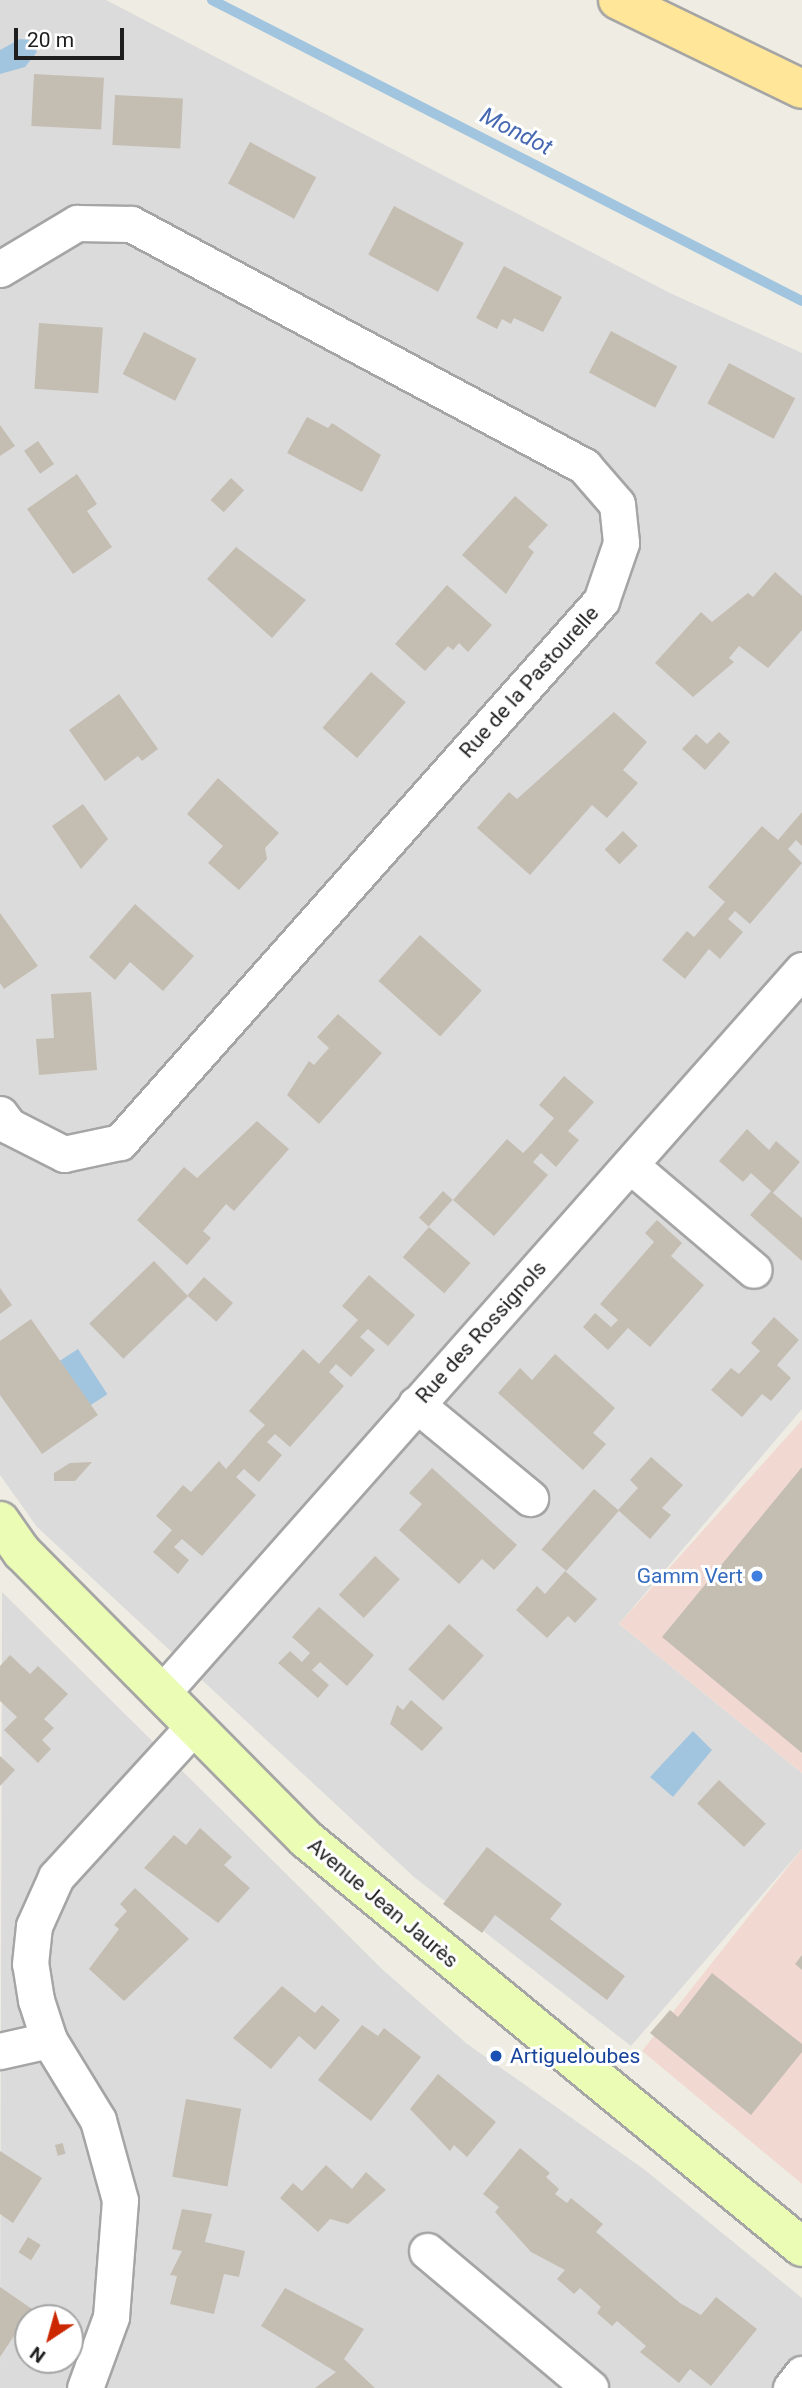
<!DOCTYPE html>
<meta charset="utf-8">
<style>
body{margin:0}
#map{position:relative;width:802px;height:2388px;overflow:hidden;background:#efede3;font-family:Roboto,sans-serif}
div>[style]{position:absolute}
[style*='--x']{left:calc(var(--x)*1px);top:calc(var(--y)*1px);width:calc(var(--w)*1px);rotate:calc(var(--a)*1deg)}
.residential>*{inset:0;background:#dcdbdb}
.commercial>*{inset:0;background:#f1d9d2}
.water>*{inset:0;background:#a2c5df;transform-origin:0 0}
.stream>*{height:10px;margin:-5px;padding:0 5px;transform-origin:5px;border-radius:5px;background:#a2c5df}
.building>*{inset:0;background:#c4bdb2;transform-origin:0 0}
.roads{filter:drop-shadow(2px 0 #a5a5a5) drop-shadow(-2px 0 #a5a5a5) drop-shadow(0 2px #a5a5a5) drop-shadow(0 -2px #a5a5a5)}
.street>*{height:35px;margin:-17.5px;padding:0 17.5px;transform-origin:17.5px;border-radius:17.5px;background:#fff}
.secondary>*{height:38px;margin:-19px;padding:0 19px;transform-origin:19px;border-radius:19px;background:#ebfcb5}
.primary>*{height:38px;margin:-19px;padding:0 19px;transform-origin:19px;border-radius:19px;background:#ffe698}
.dots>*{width:19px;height:19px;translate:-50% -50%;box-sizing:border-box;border:4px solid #fff;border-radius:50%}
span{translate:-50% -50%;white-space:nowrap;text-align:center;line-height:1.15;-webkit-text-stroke:6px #fff;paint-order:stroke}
.street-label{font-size:21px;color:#1e1e1e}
.shop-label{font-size:21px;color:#366cbe}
.right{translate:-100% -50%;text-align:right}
.transit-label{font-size:21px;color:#164399}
.left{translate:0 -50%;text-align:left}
.water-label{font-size:23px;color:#4667b1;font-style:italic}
.north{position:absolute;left:14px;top:2304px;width:70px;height:70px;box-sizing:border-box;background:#fff;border:2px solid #a5a5a5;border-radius:50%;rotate:216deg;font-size:19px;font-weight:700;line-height:28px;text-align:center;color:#1e1e1e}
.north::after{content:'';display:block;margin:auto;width:24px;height:32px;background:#cb2700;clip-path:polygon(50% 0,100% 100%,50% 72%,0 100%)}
.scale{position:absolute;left:14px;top:28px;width:110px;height:32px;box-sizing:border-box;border:4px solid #1e1e1e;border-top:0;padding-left:9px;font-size:21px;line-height:24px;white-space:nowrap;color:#1e1e1e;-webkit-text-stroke:5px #fff;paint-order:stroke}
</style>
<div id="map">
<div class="residential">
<i style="clip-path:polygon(0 0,106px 0,670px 293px,802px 353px,802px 1409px,619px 1624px,802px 1773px,802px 1849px,631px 2046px,414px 1877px,37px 1527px,0 1475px)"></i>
<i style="clip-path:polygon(evenodd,2px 1592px,382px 1969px,466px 2043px,645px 2170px,802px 2298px,802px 2388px,0 2388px,2px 1592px,28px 2318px,70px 2318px,70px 2360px,28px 2360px,28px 2318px)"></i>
</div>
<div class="commercial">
<i style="clip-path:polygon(802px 1420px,802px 1773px,619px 1624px)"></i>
<i style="clip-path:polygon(802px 1849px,802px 2184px,642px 2051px)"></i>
</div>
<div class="water">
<i style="clip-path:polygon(20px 39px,30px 40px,37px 52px,25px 67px,0 74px,0 50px)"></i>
<i style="left:78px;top:1349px;width:54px;height:23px;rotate:57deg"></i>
<i style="clip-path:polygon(693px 1731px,712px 1750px,673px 1797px,650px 1777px)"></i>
</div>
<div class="stream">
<i style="--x:212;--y:0;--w:662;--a:27.03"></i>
</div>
<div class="building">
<i style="left:34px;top:74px;width:70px;height:52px;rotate:3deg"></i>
<i style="left:115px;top:95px;width:68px;height:50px;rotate:3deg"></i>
<i style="left:250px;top:142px;width:75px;height:47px;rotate:28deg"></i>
<i style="left:394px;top:206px;width:79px;height:55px;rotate:28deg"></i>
<i style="clip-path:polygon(504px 266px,562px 297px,543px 332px,514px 318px,511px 324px,502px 319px,497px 329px,476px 318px)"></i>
<i style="left:39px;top:323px;width:64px;height:66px;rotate:4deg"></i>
<i style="left:611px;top:331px;width:75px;height:47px;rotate:28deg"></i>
<i style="left:144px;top:332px;width:59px;height:47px;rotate:27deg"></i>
<i style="left:729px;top:363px;width:75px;height:46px;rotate:28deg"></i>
<i style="clip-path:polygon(307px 417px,328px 428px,332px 423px,381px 455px,362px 492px,287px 453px)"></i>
<i style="clip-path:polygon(0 425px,15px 446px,0 456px)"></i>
<i style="left:38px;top:441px;width:28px;height:17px;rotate:55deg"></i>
<i style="clip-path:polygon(77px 474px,97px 504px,87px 511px,112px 547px,73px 574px,27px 509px)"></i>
<i style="left:231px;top:478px;width:18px;height:30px;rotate:43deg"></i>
<i style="clip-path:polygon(515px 496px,548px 525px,528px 547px,534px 552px,506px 594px,462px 555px)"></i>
<i style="clip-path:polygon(236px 547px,306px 600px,272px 638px,207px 579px)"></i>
<i style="clip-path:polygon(775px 572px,802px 596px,802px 630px,768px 668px,739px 646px,729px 658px,734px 662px,693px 697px,655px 663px,701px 612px,712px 622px,748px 593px,753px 597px)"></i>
<i style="clip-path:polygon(447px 585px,492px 625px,468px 652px,459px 643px,453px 650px,448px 646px,425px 671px,395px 644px)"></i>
<i style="left:371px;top:672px;width:46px;height:74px;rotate:41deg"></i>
<i style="clip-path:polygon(119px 694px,158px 749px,142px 761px,138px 756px,105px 781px,69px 730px)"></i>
<i style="clip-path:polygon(614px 712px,647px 742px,623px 770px,638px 783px,607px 818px,592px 805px,530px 875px,477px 828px,509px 792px,517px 799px)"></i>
<i style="clip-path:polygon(719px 732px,730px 742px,705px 770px,682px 749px,696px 734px,707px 744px)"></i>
<i style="clip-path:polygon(218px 778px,279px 833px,265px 848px,267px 859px,239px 890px,208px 863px,223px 846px,187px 814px)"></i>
<i style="clip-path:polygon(83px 804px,108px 839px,81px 869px,52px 826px)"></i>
<i style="clip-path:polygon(802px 812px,802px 846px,796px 840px,788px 849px,802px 863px,750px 924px,735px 911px,728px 919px,743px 932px,720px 959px,709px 949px,685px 979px,662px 960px,687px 931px,694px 937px,725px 902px,708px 887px,762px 826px,778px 840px)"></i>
<i style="left:623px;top:831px;width:21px;height:26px;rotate:45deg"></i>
<i style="clip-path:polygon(135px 904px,194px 956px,163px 991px,130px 962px,115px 980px,89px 957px)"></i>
<i style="clip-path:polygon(0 913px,38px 966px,4px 989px,0 983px)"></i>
<i style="left:420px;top:935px;width:83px;height:62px;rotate:42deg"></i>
<i style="clip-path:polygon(91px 992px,97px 1070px,39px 1075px,36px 1039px,54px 1038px,51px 994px)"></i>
<i style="clip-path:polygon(338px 1014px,382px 1053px,319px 1124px,287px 1095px,309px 1061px,314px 1065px,329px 1048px,317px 1037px)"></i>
<i style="clip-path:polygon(564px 1076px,594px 1102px,568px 1131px,579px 1140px,556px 1167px,541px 1153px,533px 1162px,548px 1175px,494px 1236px,453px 1200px,507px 1139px,523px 1153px,531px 1145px,554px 1118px,539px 1105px)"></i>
<i style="clip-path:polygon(257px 1121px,289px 1149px,234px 1211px,226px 1204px,203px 1231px,211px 1238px,187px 1265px,137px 1220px,184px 1167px,197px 1178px)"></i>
<i style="clip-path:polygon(747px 1129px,769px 1150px,776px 1141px,800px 1162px,773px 1193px,802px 1218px,802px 1261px,750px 1215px,771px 1191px,751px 1173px,743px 1182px,719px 1161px)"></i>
<i style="left:443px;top:1191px;width:13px;height:36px;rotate:42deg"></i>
<i style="clip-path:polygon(657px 1220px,682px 1243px,671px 1256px,704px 1285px,650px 1347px,628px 1328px,608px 1350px,583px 1327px,595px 1313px,611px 1327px,618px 1320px,600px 1304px,654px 1242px,645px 1233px)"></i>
<i style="left:429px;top:1227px;width:55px;height:40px;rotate:41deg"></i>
<i style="left:154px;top:1261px;width:49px;height:90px;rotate:46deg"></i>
<i style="clip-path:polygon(369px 1275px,415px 1315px,388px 1346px,368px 1329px,360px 1337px,375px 1350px,351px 1377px,336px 1364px,329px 1372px,344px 1386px,290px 1447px,275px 1434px,267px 1442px,282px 1455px,259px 1482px,244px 1469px,236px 1477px,256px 1495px,202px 1556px,182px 1539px,174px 1547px,189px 1560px,178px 1574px,153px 1552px,172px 1530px,156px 1516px,183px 1485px,191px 1492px,219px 1461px,226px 1469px,257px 1433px,265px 1425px,249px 1411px,303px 1349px,319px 1364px,358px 1320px,342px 1306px)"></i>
<i style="left:204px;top:1277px;width:39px;height:25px;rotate:42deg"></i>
<i style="clip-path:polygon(0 1288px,12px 1305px,0 1314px)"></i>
<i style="clip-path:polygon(774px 1317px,799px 1340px,777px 1365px,791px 1378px,771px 1401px,762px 1394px,742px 1417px,711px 1390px,731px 1368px,739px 1374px,760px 1351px,751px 1343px)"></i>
<i style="clip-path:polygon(31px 1319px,98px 1415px,42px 1454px,0 1395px,0 1341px)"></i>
<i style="clip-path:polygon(555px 1354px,615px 1408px,593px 1433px,606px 1444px,583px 1470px,498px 1393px,520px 1368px,532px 1380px)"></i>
<i style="clip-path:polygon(651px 1457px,683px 1485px,662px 1508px,671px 1515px,650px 1539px,618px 1510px,638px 1488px,630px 1480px)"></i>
<i style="clip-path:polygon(92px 1462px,75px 1481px,54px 1481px,54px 1473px,70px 1463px)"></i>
<i style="clip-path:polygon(802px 1467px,802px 1753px,662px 1637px)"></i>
<i style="clip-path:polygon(432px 1468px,517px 1545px,494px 1570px,482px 1559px,459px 1584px,399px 1530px,422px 1504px,409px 1493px)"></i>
<i style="left:594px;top:1489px;width:33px;height:80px;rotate:41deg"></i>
<i style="left:375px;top:1556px;width:34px;height:53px;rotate:43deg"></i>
<i style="clip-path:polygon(565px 1571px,597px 1599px,575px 1623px,568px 1616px,547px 1638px,516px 1610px,537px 1586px,545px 1594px)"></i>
<i style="clip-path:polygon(319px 1607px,374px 1655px,347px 1686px,320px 1662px,312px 1670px,329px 1685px,318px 1698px,278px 1663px,290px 1651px,302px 1662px,310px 1653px,292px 1637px)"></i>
<i style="left:449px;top:1624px;width:47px;height:61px;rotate:42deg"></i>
<i style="clip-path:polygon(10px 1655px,30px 1674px,38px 1666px,68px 1694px,44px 1719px,54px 1728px,42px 1740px,51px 1749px,38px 1763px,4px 1730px,17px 1717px,0 1701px,0 1666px)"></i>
<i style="clip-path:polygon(411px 1700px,443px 1728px,422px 1751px,390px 1724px,397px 1705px,403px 1710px)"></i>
<i style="clip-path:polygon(0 1756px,15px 1770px,0 1786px)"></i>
<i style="left:719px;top:1780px;width:64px;height:32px;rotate:43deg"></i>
<i style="clip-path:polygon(200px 1828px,232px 1857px,224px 1865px,250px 1888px,218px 1923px,144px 1868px,174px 1835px,186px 1845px)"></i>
<i style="clip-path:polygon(487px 1847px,562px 1904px,550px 1919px,625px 1976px,607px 2000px,495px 1915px,482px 1933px,443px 1904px)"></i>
<i style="clip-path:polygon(135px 1888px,189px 1939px,124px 2001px,89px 1969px,119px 1929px,114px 1925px,127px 1911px,120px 1904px)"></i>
<i style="clip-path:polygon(802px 1955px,802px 1970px,795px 1964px)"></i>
<i style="clip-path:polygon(712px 1973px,802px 2044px,802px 2052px,751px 2115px,650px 2033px,670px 2010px,678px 2017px)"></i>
<i style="clip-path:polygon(282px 1986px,315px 2013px,322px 2005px,340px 2020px,315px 2050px,299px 2036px,271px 2069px,233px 2038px)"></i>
<i style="clip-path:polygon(362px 2025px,378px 2036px,384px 2028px,421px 2057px,371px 2121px,318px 2080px)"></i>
<i style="clip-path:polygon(438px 2074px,496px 2122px,467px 2157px,454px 2145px,450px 2151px,410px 2109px)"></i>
<i style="left:186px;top:2099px;width:56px;height:79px;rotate:10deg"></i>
<i style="left:55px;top:2145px;width:8px;height:11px;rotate:-14deg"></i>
<i style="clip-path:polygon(520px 2148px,550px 2173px,546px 2177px,559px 2189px,555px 2194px,567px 2203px,571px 2198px,603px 2224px,596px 2232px,680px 2303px,701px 2315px,716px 2297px,757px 2329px,711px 2386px,690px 2369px,679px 2383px,640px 2352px,646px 2346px,617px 2321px,612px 2326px,597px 2313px,601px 2307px,580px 2288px,574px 2294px,557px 2279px,565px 2270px,531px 2252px,495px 2212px,499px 2207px,483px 2194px)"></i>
<i style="clip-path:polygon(0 2151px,42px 2178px,13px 2223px,0 2214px)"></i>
<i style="clip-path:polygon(326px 2165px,352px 2189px,366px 2172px,386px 2190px,348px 2224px,330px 2219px,318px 2232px,280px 2198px,293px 2183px,302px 2191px)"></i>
<i style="clip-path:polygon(182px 2209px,212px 2214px,205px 2242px,245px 2251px,239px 2277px,224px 2274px,214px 2314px,170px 2304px,177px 2276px,170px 2275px,182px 2251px,172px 2249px)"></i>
<i style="left:28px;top:2237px;width:15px;height:18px;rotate:32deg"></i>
<i style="clip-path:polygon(0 2287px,32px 2309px,0 2357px)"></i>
<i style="clip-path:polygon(285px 2288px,364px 2329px,344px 2359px,375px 2388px,315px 2388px,336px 2372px,261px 2326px)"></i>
</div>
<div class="roads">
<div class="street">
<i style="--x:0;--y:269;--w:90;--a:-30.9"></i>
<i style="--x:77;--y:223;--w:54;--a:1.1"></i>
<i style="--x:131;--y:224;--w:514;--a:28.11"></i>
<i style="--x:584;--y:466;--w:50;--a:49"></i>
<i style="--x:617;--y:504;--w:39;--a:84"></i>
<i style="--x:621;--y:543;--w:61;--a:109"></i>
<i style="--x:601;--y:601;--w:724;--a:131.64"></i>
<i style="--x:120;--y:1142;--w:57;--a:167.9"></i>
<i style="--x:64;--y:1154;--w:62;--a:-153"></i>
<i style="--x:9;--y:1126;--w:15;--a:-127"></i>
<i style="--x:630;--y:1165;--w:162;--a:40.3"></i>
<i style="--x:416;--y:1404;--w:148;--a:39.5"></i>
<i style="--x:161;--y:1694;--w:967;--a:-48.48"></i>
<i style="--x:0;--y:2051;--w:50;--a:-12.7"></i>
<i style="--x:427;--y:2251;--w:213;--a:40"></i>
<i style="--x:85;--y:2388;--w:76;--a:-69.9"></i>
<i style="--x:111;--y:2317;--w:117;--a:-85.6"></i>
<i style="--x:120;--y:2200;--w:83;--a:-105.4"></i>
<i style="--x:98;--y:2120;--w:94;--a:-121.5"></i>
<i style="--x:49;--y:2040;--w:42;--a:-108"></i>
<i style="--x:36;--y:2000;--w:36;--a:-99"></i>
<i style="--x:30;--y:1964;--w:38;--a:-84"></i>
<i style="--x:34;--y:1926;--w:54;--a:-65.8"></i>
<i style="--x:56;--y:1877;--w:205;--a:-47.6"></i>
<i style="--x:791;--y:2388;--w:18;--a:-52"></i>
</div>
<div class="secondary">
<i style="--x:0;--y:1521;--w:38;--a:55"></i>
<i style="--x:22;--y:1552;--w:404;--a:45.3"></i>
<i style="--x:306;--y:1839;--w:642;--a:39.44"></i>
</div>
<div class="primary">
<i style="--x:618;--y:0;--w:204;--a:25.8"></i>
</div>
</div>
<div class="dots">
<i style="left:757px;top:1576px;background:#3f7fe0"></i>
<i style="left:496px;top:2056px;background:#1a4fb4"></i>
</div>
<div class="street-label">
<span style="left:529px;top:682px;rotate:-48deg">Rue de la Pastourelle</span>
<span style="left:481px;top:1332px;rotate:-48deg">Rue des Rossignols</span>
<span style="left:383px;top:1903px;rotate:40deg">Avenue Jean Jaurès</span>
</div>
<div class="shop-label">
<span class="right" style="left:743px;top:1576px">Gamm Vert</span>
</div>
<div class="transit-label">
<span class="left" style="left:510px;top:2056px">Artigueloubes</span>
</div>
<div class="water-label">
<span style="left:516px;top:132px;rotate:27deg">Mondot</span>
</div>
<div class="north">N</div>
<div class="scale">20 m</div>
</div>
